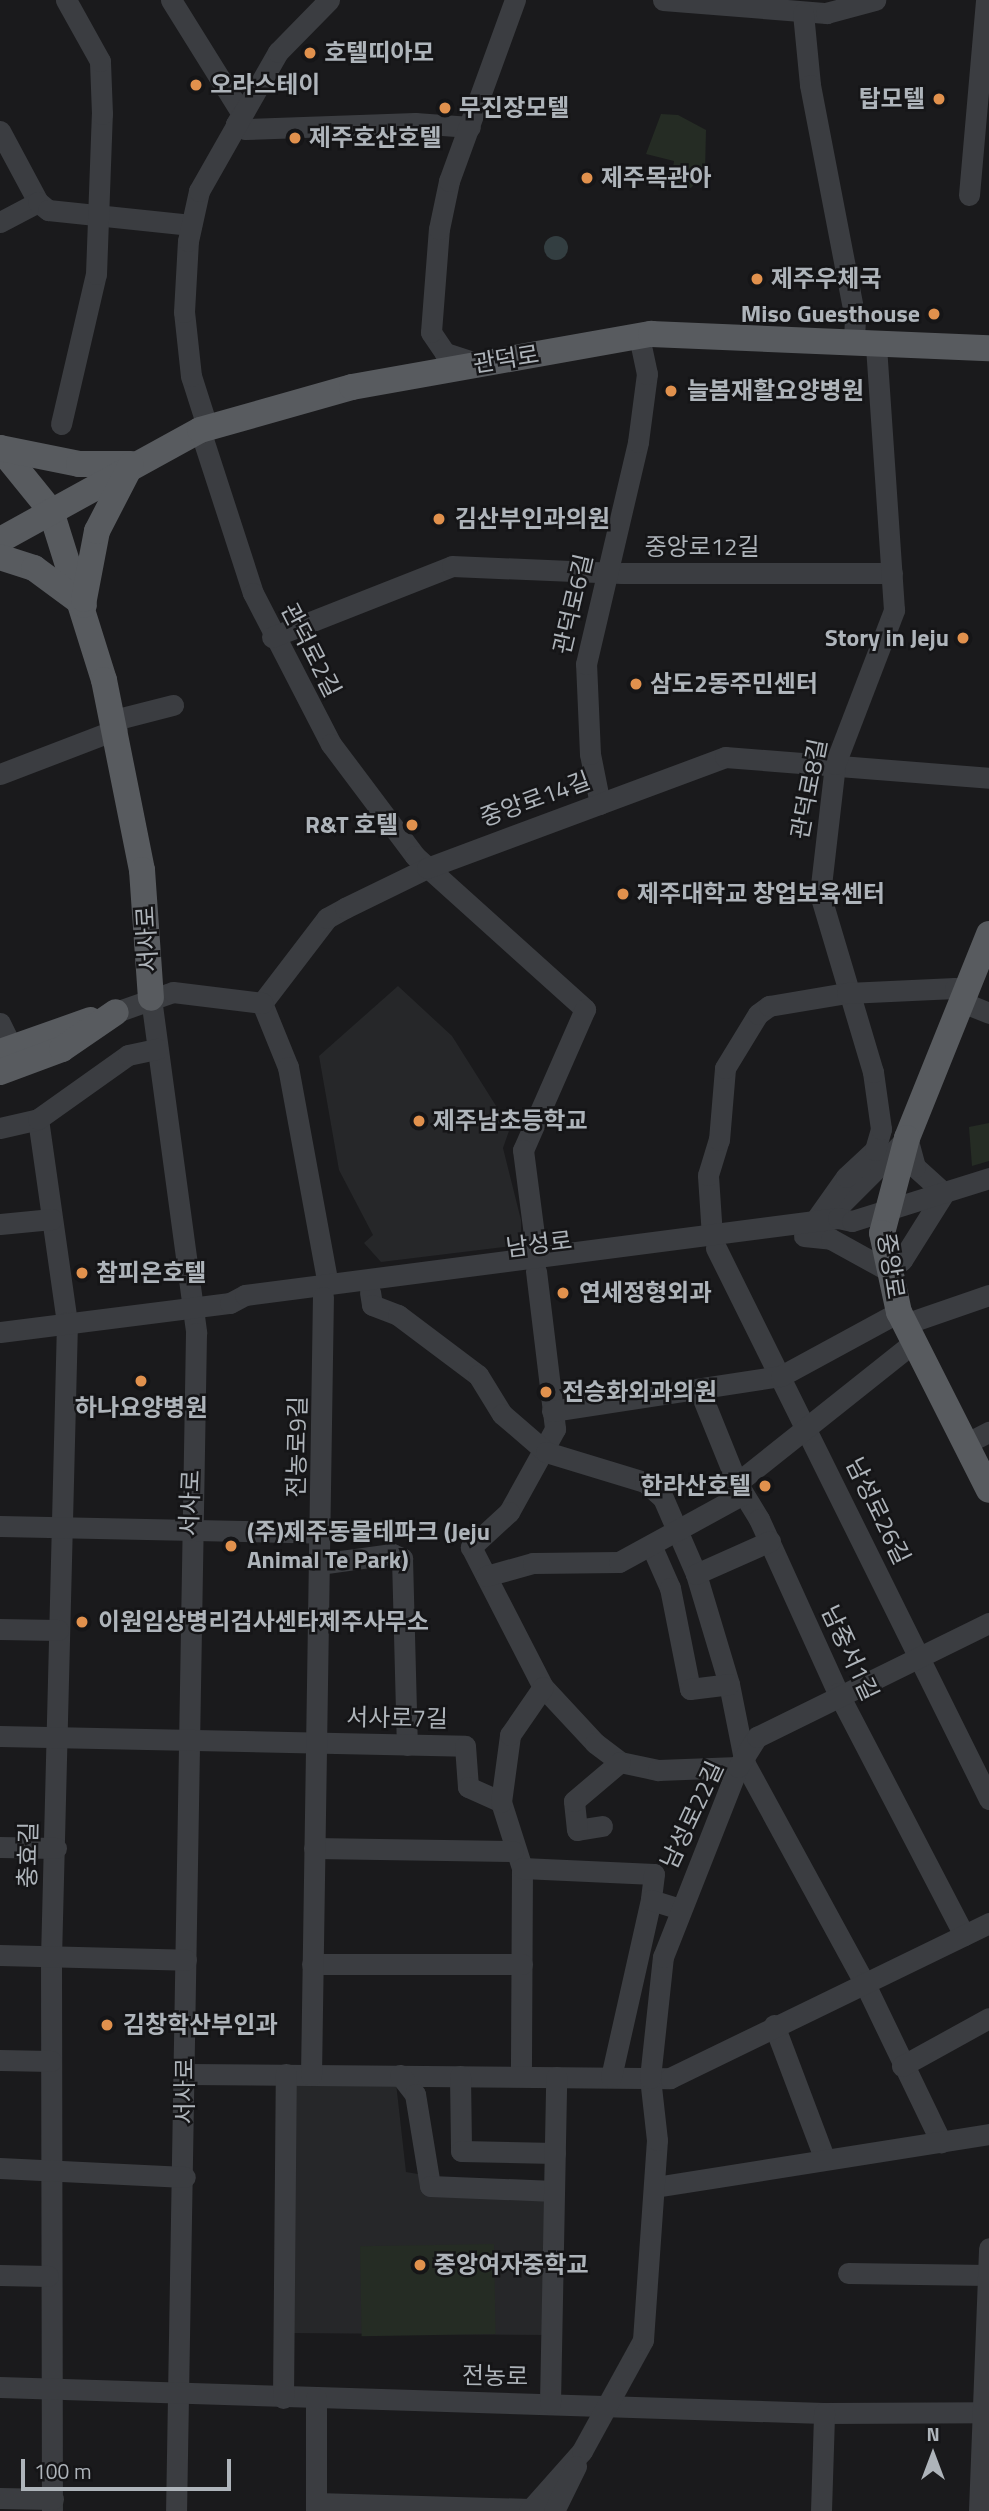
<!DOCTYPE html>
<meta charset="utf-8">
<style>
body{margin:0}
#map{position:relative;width:989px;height:2511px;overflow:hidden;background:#1a1a1c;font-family:"Titillium Web","Noto Sans KR",sans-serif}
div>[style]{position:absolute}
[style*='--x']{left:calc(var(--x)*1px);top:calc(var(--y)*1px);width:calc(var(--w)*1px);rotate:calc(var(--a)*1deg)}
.built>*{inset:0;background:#262729}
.green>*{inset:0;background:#252c24;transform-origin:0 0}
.water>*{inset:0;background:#333e41}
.round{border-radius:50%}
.minor>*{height:21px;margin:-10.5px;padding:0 10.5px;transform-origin:10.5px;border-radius:10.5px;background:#3b3d41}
.major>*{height:26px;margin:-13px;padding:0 13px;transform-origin:13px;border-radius:13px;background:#585b5f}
.dots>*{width:19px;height:19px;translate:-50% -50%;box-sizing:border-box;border:4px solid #151517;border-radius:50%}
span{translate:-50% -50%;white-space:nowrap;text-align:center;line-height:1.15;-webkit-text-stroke:5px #151517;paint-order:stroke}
.poi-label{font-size:24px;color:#aeb4ba;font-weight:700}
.left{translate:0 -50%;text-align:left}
.right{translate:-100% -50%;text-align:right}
.street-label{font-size:24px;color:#aeb4ba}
.north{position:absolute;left:898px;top:2420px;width:70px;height:70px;-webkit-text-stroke:5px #151517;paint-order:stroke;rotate:0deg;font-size:19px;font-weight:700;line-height:28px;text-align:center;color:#aeb4ba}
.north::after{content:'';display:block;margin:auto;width:24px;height:32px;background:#aeb4ba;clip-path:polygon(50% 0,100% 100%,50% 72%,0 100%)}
.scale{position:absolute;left:21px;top:2459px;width:210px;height:32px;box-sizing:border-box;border:4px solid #aeb4ba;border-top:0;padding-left:9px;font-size:21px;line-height:24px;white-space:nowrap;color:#aeb4ba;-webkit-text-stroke:5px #151517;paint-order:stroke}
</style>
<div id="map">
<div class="built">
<i style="clip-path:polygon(398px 986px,452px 1036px,510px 1128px,503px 1148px,521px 1220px,521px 1245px,381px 1262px,364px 1243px,373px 1235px,339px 1170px,319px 1056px)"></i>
<i style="clip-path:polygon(291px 2080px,396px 2083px,406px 2172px,554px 2197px,547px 2335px,288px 2333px)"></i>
</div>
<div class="green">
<i style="clip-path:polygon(661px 114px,678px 115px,706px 130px,705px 172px,691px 188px,670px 186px,674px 161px,646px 154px)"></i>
<i style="clip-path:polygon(989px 1123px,989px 1161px,972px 1166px,969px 1127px)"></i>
<i style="left:494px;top:2244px;width:90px;height:134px;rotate:89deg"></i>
</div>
<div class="water">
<i class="round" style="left:544px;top:236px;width:24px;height:24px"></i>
</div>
<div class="minor">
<i style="--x:171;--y:0;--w:134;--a:58.1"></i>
<i style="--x:242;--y:114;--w:12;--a:121"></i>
<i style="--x:236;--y:124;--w:10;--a:29"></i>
<i style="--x:245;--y:129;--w:170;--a:-2"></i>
<i style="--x:415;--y:123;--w:55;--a:4.2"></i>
<i style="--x:663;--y:0;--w:164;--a:4.6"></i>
<i style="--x:826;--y:13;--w:51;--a:-14.9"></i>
<i style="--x:803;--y:13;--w:72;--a:84.4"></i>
<i style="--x:810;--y:85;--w:238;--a:79.1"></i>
<i style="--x:855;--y:319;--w:22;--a:93"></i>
<i style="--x:0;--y:131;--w:81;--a:61.8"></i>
<i style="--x:969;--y:195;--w:196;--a:-85"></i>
<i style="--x:0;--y:222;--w:43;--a:-27.8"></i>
<i style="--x:38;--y:202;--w:13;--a:39"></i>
<i style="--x:48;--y:210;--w:144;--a:6"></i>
<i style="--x:476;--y:363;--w:33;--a:-162"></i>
<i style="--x:445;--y:353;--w:25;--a:-124"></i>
<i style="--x:431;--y:332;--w:103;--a:-85.6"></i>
<i style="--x:439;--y:229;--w:49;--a:-78.2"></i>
<i style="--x:449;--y:181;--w:193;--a:-70"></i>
<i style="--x:61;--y:424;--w:154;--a:-76.9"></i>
<i style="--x:96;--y:274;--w:160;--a:-87.9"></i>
<i style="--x:102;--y:114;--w:53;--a:-92.2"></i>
<i style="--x:100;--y:61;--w:70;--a:-119.1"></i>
<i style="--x:207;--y:426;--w:52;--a:-107.7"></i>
<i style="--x:191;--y:376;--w:64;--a:-96.2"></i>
<i style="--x:184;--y:312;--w:71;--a:-86.8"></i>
<i style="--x:188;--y:241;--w:51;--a:-77.6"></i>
<i style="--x:199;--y:191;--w:160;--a:-60.4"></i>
<i style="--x:278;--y:52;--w:73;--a:-45.6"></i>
<i style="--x:200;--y:430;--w:171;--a:72"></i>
<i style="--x:253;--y:593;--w:170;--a:62.7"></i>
<i style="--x:331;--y:744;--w:140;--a:53.1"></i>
<i style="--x:415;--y:856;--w:229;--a:42"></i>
<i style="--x:585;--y:1009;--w:154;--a:113.7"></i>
<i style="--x:523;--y:1150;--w:109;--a:82.6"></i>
<i style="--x:272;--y:637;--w:193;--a:-21.5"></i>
<i style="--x:452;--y:566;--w:170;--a:2.4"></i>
<i style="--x:622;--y:573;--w:270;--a:0"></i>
<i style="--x:114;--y:720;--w:61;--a:-14.3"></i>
<i style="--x:0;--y:774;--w:125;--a:-21"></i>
<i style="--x:600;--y:804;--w:51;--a:-101.3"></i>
<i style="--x:590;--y:754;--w:90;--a:-92.5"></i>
<i style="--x:586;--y:664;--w:228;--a:-76.8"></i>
<i style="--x:638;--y:442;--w:69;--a:-82.5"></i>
<i style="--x:647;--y:374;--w:39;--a:-102"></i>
<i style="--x:151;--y:998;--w:338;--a:82.3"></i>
<i style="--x:196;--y:1333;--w:1178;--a:90.97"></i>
<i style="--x:962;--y:1002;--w:29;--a:22"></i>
<i style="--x:262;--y:1003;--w:107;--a:-52.6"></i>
<i style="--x:327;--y:918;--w:21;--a:-29"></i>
<i style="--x:345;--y:908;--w:91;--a:-26"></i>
<i style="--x:427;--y:868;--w:318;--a:-20.4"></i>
<i style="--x:725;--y:757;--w:265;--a:4.5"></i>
<i style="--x:262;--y:1003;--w:69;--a:67.9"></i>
<i style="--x:288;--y:1067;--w:221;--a:79.6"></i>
<i style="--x:116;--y:1012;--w:60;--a:-19.3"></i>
<i style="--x:173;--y:992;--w:90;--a:7"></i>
<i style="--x:0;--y:1023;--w:28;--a:64"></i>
<i style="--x:38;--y:1119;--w:205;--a:81.9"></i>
<i style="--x:67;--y:1322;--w:635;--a:91.44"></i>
<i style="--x:51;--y:1957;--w:554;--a:89.9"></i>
<i style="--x:0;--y:1128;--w:39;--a:-13"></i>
<i style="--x:38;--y:1119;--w:110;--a:-35.4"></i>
<i style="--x:128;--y:1055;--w:30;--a:-12"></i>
<i style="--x:827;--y:1218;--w:113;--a:-45"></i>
<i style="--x:814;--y:1222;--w:55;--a:-54.6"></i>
<i style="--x:846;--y:1177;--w:40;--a:-43"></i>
<i style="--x:875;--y:1150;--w:22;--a:-74"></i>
<i style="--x:881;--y:1129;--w:58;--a:-98"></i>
<i style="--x:873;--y:1072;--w:186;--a:-106.6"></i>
<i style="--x:820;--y:894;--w:131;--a:-83.4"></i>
<i style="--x:835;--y:764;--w:165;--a:-69"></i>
<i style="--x:894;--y:610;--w:268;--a:-93.9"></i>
<i style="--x:0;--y:1224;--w:52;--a:-5.5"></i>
<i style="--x:712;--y:1236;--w:61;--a:-93.8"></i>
<i style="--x:708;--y:1175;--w:37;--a:-73"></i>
<i style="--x:719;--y:1140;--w:72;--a:-85.2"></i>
<i style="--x:725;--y:1068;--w:63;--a:-58.6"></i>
<i style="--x:758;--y:1014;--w:14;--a:-36"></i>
<i style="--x:769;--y:1006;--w:79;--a:-9.5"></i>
<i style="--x:847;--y:993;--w:108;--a:-2.7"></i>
<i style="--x:955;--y:988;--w:12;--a:20"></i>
<i style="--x:804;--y:1236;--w:27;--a:6"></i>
<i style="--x:831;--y:1239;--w:66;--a:28.9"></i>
<i style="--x:889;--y:1271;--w:17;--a:-40"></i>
<i style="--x:902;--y:1260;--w:79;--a:-57.9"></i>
<i style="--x:944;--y:1193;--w:39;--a:-138"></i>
<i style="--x:915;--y:1167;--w:30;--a:-105"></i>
<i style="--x:716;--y:1248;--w:615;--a:63.64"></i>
<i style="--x:536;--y:1271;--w:159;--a:83.1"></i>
<i style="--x:555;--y:1429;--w:95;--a:119"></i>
<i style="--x:509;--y:1512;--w:52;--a:137.4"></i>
<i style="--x:471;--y:1547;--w:157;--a:62.8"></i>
<i style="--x:543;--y:1687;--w:76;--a:47.1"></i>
<i style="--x:595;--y:1743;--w:31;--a:37"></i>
<i style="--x:620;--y:1762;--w:39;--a:12"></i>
<i style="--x:658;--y:1770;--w:80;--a:-2.1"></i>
<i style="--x:370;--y:1292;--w:13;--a:81"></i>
<i style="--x:372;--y:1305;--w:28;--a:21"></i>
<i style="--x:398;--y:1315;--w:100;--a:36.9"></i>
<i style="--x:478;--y:1375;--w:46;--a:58.4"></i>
<i style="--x:502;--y:1414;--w:58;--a:40.8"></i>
<i style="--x:546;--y:1452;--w:103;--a:16.9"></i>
<i style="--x:645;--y:1482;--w:24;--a:42"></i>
<i style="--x:663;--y:1498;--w:83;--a:66.5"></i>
<i style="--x:696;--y:1574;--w:115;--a:73.3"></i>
<i style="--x:729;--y:1684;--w:82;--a:78.7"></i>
<i style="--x:745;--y:1764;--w:248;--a:61.4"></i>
<i style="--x:864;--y:1982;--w:178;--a:64.3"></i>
<i style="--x:905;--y:1324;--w:89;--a:-19"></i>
<i style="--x:0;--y:1332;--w:232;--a:-7.2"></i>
<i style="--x:230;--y:1303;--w:17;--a:-28"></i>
<i style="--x:245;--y:1295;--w:598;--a:-7.4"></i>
<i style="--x:838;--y:1218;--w:14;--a:12"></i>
<i style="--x:852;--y:1221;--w:144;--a:-17.4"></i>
<i style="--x:699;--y:1389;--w:101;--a:68"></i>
<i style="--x:737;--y:1483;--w:42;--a:58.6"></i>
<i style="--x:759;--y:1519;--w:191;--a:65.6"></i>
<i style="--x:838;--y:1693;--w:273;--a:62.5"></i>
<i style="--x:552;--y:1411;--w:232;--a:-8.7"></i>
<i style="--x:781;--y:1376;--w:134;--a:-28.5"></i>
<i style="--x:967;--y:1443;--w:25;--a:-27"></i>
<i style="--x:737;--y:1483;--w:226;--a:-38.5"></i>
<i style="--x:0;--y:1526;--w:323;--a:1.2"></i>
<i style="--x:651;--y:1545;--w:47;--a:66.2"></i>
<i style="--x:670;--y:1588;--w:103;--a:78.8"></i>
<i style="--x:690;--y:1689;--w:39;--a:-7"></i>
<i style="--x:319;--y:1564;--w:74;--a:-7.8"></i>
<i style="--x:392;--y:1554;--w:11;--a:22"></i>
<i style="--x:402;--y:1558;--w:187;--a:88.5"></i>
<i style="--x:696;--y:1574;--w:81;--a:-24"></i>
<i style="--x:486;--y:1576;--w:49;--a:-15.5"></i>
<i style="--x:533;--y:1563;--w:86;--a:-0.7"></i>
<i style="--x:619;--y:1562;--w:141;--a:-28.7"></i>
<i style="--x:0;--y:1629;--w:58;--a:1"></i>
<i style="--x:0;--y:1736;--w:465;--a:1.2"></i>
<i style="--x:465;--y:1746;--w:41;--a:85.8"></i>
<i style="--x:468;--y:1787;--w:36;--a:24"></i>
<i style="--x:501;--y:1802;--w:69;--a:72.3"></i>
<i style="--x:522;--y:1868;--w:208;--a:90.3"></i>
<i style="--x:501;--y:1802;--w:68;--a:-82.3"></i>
<i style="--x:510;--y:1735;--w:58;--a:-55.5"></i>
<i style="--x:602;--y:1826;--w:25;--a:171"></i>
<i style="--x:577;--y:1830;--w:29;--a:-96"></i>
<i style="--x:574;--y:1801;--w:60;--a:-40.3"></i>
<i style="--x:0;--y:1847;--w:56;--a:1"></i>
<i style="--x:314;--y:1848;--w:199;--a:0.9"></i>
<i style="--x:522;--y:1868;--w:132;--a:2.6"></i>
<i style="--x:654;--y:1874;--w:26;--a:97"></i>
<i style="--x:0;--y:1955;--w:186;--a:1.5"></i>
<i style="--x:312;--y:1964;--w:210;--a:0"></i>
<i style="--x:774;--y:2025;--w:141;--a:69.3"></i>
<i style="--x:0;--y:2060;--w:51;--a:1.1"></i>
<i style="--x:902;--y:2066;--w:99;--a:-28.9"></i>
<i style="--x:186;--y:2074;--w:484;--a:0.5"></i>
<i style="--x:670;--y:2078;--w:355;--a:-25.9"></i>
<i style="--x:311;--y:2075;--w:778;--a:-89.12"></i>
<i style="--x:400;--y:2075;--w:24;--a:52"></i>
<i style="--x:415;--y:2094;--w:93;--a:80.7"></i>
<i style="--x:430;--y:2186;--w:124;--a:2.3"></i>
<i style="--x:460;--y:2076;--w:75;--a:89.2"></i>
<i style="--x:461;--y:2151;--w:94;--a:1.2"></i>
<i style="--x:611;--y:2077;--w:181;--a:-77.3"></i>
<i style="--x:651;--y:1900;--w:28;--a:17"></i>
<i style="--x:0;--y:2168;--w:185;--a:2.8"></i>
<i style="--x:655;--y:2187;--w:338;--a:-9"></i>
<i style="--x:848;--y:2273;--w:141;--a:0.8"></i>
<i style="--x:0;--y:2275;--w:48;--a:1.2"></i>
<i style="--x:0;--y:2387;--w:824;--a:1.81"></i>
<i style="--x:824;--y:2413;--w:165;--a:-0.3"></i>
<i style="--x:283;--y:2398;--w:324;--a:-89.5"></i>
<i style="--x:550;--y:2403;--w:326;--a:-88.9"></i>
<i style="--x:0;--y:2498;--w:53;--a:1.1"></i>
<i style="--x:316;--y:2503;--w:214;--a:1.6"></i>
<i style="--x:316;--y:2511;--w:113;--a:-90"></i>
<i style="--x:529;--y:2511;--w:80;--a:-48.5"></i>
<i style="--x:582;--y:2451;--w:127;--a:-61.2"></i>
<i style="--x:643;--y:2340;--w:200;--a:-86"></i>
<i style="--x:657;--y:2140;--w:62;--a:-96.4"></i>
<i style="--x:650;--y:2078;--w:122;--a:-83.9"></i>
<i style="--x:663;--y:1957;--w:204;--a:-68.5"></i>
<i style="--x:738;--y:1767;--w:36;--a:-58"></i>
<i style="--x:757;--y:1737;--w:258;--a:-26.2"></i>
<i style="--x:554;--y:2511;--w:50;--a:-63.9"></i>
<i style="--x:821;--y:2511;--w:98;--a:-88.2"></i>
<i style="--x:979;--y:2511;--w:263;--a:-87.8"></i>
</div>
<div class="major">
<i style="--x:0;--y:448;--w:81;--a:51"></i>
<i style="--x:51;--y:511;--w:177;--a:72.6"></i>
<i style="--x:104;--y:680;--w:194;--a:78.7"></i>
<i style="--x:142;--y:870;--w:128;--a:86"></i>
<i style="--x:0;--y:448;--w:81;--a:11.4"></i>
<i style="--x:79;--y:464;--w:52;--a:0"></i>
<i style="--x:0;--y:540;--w:228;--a:-28.8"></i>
<i style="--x:200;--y:430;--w:158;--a:-15.8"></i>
<i style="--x:352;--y:387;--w:304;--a:-10.1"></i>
<i style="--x:651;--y:334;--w:338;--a:2.4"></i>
<i style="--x:0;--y:557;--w:36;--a:18"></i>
<i style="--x:34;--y:568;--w:62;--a:36.5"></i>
<i style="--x:84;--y:599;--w:69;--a:-79.2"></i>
<i style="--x:97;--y:531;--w:74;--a:-62.7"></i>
<i style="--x:989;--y:934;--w:220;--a:111.9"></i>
<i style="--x:907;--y:1138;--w:98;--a:104.7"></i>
<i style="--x:882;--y:1233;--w:81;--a:77.9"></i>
<i style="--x:899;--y:1312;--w:199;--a:63.2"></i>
<i style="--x:0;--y:1052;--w:96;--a:-19.4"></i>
<i style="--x:0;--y:1072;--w:66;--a:-20.4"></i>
<i style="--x:62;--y:1049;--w:65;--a:-34.4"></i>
</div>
<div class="dots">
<i style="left:310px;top:53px;background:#e1914d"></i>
<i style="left:196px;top:85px;background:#e1914d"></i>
<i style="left:939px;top:99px;background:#e1914d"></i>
<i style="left:445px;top:108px;background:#e1914d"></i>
<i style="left:295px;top:138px;background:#e1914d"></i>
<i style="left:587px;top:178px;background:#e1914d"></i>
<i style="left:757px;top:279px;background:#e1914d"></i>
<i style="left:934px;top:314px;background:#e1914d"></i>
<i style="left:671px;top:391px;background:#e1914d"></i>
<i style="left:439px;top:519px;background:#e1914d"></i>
<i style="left:963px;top:638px;background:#e1914d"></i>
<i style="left:636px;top:684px;background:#e1914d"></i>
<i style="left:412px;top:825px;background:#e1914d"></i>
<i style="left:623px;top:894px;background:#e1914d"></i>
<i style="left:419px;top:1121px;background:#e1914d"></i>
<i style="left:82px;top:1273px;background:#e1914d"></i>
<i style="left:563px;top:1293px;background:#e1914d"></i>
<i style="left:141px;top:1381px;background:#e1914d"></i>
<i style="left:546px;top:1392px;background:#e1914d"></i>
<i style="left:765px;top:1486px;background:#e1914d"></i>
<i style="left:231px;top:1546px;background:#e1914d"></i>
<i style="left:82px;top:1622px;background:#e1914d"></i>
<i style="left:107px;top:2025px;background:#e1914d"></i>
<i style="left:420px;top:2265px;background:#e1914d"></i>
</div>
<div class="poi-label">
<span class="left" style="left:324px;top:53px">호텔띠아모</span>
<span class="left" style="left:210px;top:85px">오라스테이</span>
<span class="right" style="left:925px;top:99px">탑모텔</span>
<span class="left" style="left:459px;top:108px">무진장모텔</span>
<span class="left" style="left:309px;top:138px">제주호산호텔</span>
<span class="left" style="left:601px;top:178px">제주목관아</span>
<span class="left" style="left:771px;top:279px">제주우체국</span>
<span class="right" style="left:920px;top:314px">Miso Guesthouse</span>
<span class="left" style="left:687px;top:391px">늘봄재활요양병원</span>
<span class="left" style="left:455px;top:519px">김산부인과의원</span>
<span class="right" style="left:949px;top:638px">Story in Jeju</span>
<span class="left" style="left:650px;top:684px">삼도2동주민센터</span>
<span class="right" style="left:398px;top:825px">R&amp;T 호텔</span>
<span class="left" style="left:637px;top:894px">제주대학교 창업보육센터</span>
<span class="left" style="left:433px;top:1121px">제주남초등학교</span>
<span class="left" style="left:96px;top:1273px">참피온호텔</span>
<span class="left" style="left:579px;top:1293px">연세정형외과</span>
<span class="left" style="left:562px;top:1392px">전승화외과의원</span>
<span style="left:141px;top:1408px">하나요양병원</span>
<span class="right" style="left:751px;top:1486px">한라산호텔</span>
<span class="left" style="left:247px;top:1546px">(주)제주동물테파크 (Jeju<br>Animal Te Park)</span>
<span class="left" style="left:98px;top:1622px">이원임상병리검사센타제주사무소</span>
<span class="left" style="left:123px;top:2025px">김창학산부인과</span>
<span class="left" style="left:434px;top:2265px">중앙여자중학교</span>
</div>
<div class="street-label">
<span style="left:506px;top:359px;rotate:-9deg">관덕로</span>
<span style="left:702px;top:547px">중앙로12길</span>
<span style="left:573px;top:604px;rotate:-77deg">관덕로6길</span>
<span style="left:311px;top:650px;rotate:63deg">관덕로2길</span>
<span style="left:809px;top:789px;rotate:-79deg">관덕로8길</span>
<span style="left:535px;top:799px;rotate:-20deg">중앙로14길</span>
<span style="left:147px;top:939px;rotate:-93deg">서사로</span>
<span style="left:539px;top:1244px;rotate:-7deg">남성로</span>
<span style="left:891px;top:1266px;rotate:81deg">중앙로</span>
<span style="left:297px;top:1447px;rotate:-89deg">전농로9길</span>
<span style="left:190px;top:1503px;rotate:-88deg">서사로</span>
<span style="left:878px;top:1511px;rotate:64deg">남성로26길</span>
<span style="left:850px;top:1653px;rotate:65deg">남중서1길</span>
<span style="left:397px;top:1718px;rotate:1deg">서사로7길</span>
<span style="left:692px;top:1815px;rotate:-65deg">남성로22길</span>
<span style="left:28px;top:1855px;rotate:-89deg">충효길</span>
<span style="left:185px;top:2091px;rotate:-90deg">서사로</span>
<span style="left:495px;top:2376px;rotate:1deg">전농로</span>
</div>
<div class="north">N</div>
<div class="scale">100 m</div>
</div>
